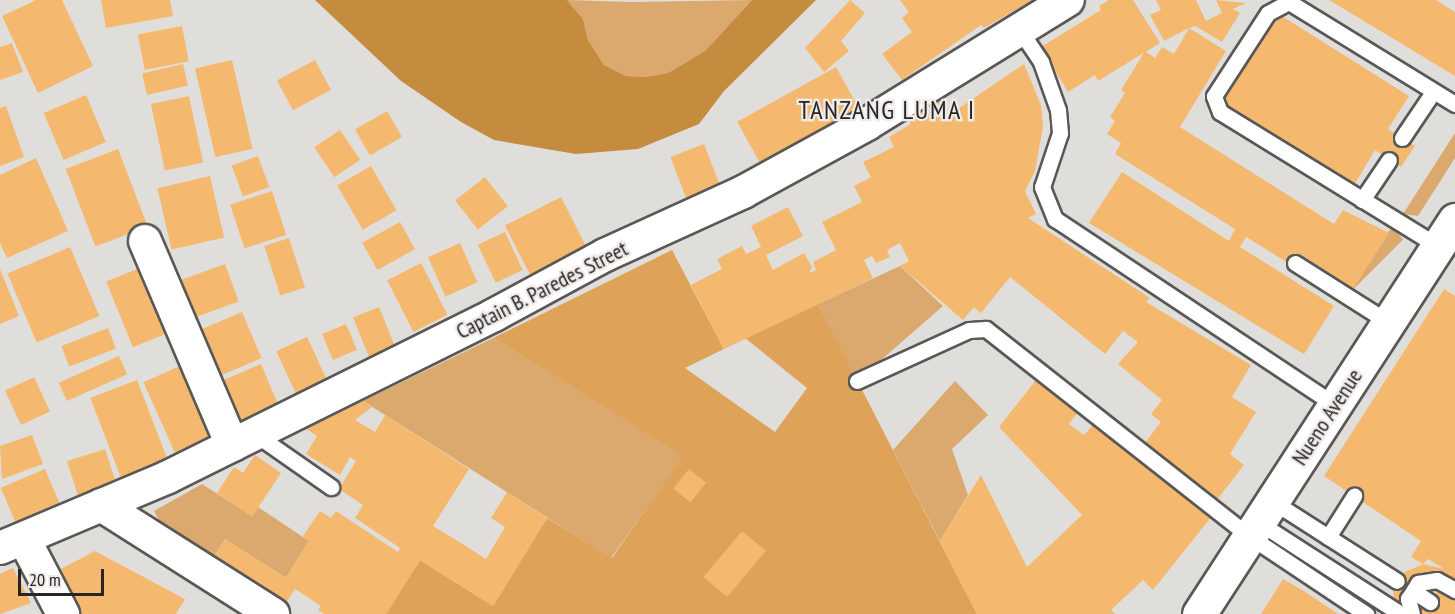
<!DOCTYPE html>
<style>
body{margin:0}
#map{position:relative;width:1455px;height:614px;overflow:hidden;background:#e0dedb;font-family:"PT Sans Narrow",sans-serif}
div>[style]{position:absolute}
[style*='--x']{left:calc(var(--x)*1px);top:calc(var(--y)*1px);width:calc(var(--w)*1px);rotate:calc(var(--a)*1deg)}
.green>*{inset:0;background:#dba96d;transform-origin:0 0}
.forest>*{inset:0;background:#dea359}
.water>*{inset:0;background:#c58c40}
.building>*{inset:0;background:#f4b96e;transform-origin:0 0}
.roads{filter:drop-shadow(2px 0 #5a5856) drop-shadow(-2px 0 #5a5856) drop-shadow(0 2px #5a5856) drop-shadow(0 -2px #5a5856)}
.service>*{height:15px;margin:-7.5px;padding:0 7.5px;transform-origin:7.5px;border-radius:7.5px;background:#fff}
.minor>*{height:32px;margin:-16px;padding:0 16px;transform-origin:16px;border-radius:16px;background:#fff}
.secondary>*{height:33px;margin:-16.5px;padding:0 16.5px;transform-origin:16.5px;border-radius:16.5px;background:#fff}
span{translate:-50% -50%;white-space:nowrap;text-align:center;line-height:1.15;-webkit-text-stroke:4.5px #eeebe8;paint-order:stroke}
.street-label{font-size:22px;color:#272625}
.quarter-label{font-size:26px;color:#272625;letter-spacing:1.5px}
.scale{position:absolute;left:18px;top:569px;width:86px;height:27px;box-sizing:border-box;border:3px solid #272625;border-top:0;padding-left:8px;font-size:18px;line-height:21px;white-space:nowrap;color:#272625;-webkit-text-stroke:4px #eeebe8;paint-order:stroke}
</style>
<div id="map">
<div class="green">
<i style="clip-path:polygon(567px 0,632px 2px,752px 0,705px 51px,668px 73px,646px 77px,626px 76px,604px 65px,588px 40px,583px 19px)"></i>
<i style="clip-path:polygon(1455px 133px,1455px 158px,1418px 216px,1403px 214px)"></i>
<i style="left:1392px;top:228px;width:16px;height:78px;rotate:45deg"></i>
<i style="clip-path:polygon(900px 266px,943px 306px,857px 381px,818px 304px)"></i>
<i style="clip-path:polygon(493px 338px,684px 456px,611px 558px,363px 401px)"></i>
<i style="clip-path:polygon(955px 381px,988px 415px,952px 449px,968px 495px,940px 541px,893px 450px)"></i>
<i style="clip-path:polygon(202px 484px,252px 516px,258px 507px,309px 541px,286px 578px,225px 539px,214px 557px,161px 524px,154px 511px)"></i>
</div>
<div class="forest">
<i style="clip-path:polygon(672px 250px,724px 349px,685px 368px,775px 432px,807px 388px,745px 338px,818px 304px,977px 614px,386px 614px,420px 560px,493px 606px,547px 518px,612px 558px,683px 456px,493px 338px)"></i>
</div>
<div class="water">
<i style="clip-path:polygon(315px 0,567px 0,583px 19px,588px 40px,604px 65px,626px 76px,646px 77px,668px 73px,705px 51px,752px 0,816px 0,724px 91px,699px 124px,638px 149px,576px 154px,494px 140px,461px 122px,401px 81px)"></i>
</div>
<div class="building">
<i style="clip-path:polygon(36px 0,62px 0,93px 66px,38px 93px,2px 16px)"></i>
<i style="clip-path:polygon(101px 0,170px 0,173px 16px,106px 28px)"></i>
<i style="clip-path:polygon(850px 0,865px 13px,841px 41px,849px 51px,824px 72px,805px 48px)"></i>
<i style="clip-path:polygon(900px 0,1033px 0,984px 28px,981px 25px,902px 80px,882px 54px,912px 32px,902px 18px,909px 12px)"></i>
<i style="clip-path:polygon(1109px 0,1133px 0,1160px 43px,1098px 81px,1095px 75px,1068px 92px,1041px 47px,1101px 10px,1099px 6px)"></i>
<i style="clip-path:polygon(1156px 0,1196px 0,1206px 21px,1222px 13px,1216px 0,1246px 3px,1233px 9px,1240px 13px,1222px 42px,1195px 26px,1189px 28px,1226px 51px,1180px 127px,1334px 224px,1343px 210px,1389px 233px,1353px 289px,1300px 254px,1293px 266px,1246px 237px,1240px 247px,1334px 306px,1304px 354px,1089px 223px,1122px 172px,1229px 241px,1235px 229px,1115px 154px,1121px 143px,1107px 134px,1115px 121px,1110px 117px,1125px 93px,1121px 90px,1145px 51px,1155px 58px,1162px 47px,1174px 54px,1189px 28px,1164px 41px,1150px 15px,1161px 10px)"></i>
<i style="clip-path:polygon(1329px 0,1436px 0,1455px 12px,1455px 76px)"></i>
<i style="clip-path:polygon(1277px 13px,1409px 96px,1388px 129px,1415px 146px,1401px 167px,1375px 150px,1353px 187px,1221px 103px)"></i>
<i style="left:182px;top:26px;width:36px;height:45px;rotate:79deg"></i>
<i style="clip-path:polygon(12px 43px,23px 72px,0 80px,0 47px)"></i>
<i style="left:232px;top:60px;width:91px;height:38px;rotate:77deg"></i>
<i style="left:315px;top:60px;width:34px;height:43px;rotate:62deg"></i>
<i style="left:183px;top:64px;width:22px;height:42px;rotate:77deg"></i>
<i style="clip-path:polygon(1024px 64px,1041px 105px,1043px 127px,1035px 171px,1025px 191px,1036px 214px,1028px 218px,1150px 298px,1146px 302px,1251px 365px,1232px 397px,1256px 412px,1230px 454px,1244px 465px,1216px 501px,1144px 444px,1161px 422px,1151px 414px,1162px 400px,1118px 364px,1138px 342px,1123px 331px,1105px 354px,1010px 277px,981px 313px,974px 307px,963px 320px,900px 266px,909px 261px,900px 243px,887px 250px,890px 257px,876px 263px,872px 256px,864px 260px,873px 278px,724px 349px,691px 285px,722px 269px,717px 259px,742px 246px,746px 254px,761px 247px,751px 226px,788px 207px,803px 236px,766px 255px,773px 270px,804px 253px,812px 267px,809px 273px,816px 270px,813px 262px,836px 250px,822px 222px,862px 202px,854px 186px,871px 177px,863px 162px,894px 147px,889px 137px,911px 124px,905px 114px,937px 96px,946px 117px)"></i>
<i style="left:836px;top:67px;width:53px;height:113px;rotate:61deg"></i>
<i style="left:86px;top:95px;width:51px;height:46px;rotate:67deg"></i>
<i style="left:189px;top:96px;width:68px;height:39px;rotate:78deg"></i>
<i style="clip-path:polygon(6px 106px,24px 157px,0 166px,0 108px)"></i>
<i style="left:387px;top:111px;width:30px;height:37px;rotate:60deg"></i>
<i style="left:340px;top:130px;width:36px;height:31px;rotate:56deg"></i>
<i style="left:704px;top:144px;width:44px;height:36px;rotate:69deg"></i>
<i style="left:118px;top:149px;width:83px;height:56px;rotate:69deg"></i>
<i style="left:258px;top:156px;width:33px;height:28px;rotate:70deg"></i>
<i style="clip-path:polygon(36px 158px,68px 231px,7px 258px,0 243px,0 175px)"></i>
<i style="left:371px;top:166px;width:51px;height:39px;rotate:60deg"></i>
<i style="left:210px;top:176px;width:63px;height:54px;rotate:77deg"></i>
<i style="left:485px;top:177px;width:37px;height:38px;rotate:52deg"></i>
<i style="left:272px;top:191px;width:46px;height:44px;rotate:72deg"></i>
<i style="left:561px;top:197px;width:56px;height:63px;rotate:63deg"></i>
<i style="left:400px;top:222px;width:31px;height:43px;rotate:61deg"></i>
<i style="left:505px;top:232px;width:42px;height:30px;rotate:65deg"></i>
<i style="left:289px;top:238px;width:52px;height:26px;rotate:72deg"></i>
<i style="left:460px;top:243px;width:43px;height:35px;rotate:66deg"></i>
<i style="left:70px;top:247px;width:75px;height:68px;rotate:67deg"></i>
<i style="left:421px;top:263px;width:58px;height:38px;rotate:63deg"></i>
<i style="left:225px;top:264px;width:40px;height:54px;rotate:70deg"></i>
<i style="left:147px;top:265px;width:71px;height:44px;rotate:68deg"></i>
<i style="clip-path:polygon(0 269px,19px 316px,0 324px)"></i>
<i style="clip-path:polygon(evenodd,1444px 289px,1455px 296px,1455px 614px,1396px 614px,1393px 590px,1405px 572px,1423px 564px,1444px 569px,1428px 559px,1423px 564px,1411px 557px,1421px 541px,1324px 476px,1444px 289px,1425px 592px,1437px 592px,1424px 612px,1419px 601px,1425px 592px)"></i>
<i style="left:379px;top:307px;width:50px;height:28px;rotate:68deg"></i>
<i style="left:242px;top:312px;width:50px;height:58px;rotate:67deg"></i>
<i style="left:346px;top:324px;width:28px;height:26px;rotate:67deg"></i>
<i style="left:108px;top:328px;width:22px;height:50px;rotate:69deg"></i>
<i style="left:307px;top:337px;width:52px;height:34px;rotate:65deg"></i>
<i style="left:119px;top:356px;width:20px;height:66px;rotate:66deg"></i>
<i style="left:261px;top:364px;width:48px;height:41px;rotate:67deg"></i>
<i style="left:180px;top:366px;width:77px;height:40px;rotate:66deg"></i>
<i style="left:34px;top:377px;width:38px;height:32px;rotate:65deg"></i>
<i style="left:137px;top:380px;width:89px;height:50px;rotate:69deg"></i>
<i style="clip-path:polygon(1036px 380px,1078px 412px,1069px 424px,1084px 435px,1094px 424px,1212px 516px,1153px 590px,1143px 580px,1111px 610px,1115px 614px,977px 614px,940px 541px,981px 475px,1027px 567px,1082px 515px,999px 427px)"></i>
<i style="clip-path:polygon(363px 401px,372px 407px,355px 420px,375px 432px,385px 415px,469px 469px,433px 526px,461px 543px,486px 559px,505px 527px,491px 518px,507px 492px,547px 518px,493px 606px,420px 560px,386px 614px,324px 614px,318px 610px,321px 606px,295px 589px,286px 603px,214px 557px,225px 539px,286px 578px,309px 541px,303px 536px,320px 511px,331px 518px,336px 511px,398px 552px,400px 548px,355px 518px,363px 505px,339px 489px,356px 461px,350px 457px,340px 475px,306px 454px,317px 436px,306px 429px)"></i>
<i style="clip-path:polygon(32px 435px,43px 464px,2px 479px,0 446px)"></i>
<i style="left:105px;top:449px;width:38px;height:40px;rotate:72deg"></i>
<i style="clip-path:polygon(255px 455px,281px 473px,252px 517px,217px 493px,234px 467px,243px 473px)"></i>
<i style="left:45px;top:469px;width:44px;height:48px;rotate:67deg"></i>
<i style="left:689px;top:469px;width:22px;height:25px;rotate:39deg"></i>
<i style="left:742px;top:531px;width:31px;height:60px;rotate:40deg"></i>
<i style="clip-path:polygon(95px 551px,185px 599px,176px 614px,80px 614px,59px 570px)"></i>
<i style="clip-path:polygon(13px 568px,31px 603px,0 614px,0 574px)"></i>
<i style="clip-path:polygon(1283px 579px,1307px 593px,1338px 614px,1261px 614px)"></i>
</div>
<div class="roads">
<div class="service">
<i style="--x:1019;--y:29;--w:40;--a:56"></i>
<i style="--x:1041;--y:62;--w:51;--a:70.5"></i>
<i style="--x:1058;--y:110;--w:23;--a:85"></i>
<i style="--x:1060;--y:133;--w:57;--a:108.4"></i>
<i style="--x:1042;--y:187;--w:35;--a:68"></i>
<i style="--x:1055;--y:219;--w:336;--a:33.6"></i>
<i style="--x:1402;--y:138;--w:55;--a:-56"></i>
<i style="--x:1362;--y:200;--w:48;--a:-56"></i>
<i style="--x:1438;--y:246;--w:256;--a:-148.4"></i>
<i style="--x:1220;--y:112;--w:17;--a:-111"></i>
<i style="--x:1214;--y:96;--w:99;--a:-57"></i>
<i style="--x:1268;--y:13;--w:24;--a:-28"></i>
<i style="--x:1289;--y:2;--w:195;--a:31.6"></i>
<i style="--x:1295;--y:263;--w:110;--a:32.4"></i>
<i style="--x:857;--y:381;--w:123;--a:-24.5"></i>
<i style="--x:969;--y:330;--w:17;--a:-3"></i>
<i style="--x:986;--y:329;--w:335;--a:38.2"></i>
<i style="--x:1249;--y:536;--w:141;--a:33.7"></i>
<i style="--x:255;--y:434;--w:93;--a:34.9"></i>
<i style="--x:1272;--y:501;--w:148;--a:32.6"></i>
<i style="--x:1258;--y:522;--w:170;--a:32.8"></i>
<i style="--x:1328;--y:537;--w:49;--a:-57.6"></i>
<i style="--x:1421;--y:596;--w:11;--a:34"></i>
<i style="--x:1412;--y:614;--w:16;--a:-105"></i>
<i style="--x:1408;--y:599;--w:19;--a:-58"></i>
<i style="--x:1418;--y:583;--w:19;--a:-9"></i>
<i style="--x:1437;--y:580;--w:21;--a:29"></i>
</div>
<div class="minor">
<i style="--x:145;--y:241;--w:222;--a:66.9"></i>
<i style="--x:101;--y:505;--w:204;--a:32.4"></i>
<i style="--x:24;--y:539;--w:85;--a:62.5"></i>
<i style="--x:0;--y:548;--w:182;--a:-22.9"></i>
<i style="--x:168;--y:477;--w:364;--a:-26.4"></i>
<i style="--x:494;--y:315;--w:126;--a:-28.4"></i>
<i style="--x:605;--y:255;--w:152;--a:-24.5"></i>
<i style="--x:743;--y:192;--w:141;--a:-28.7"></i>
<i style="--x:867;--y:124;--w:236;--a:-31.7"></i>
</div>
<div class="secondary">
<i style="--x:1199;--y:614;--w:470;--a:-57"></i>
</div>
</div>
<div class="street-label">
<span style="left:542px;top:290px;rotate:-27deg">Captain B. Paredes Street</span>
<span style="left:1327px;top:417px;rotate:-57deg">Nueno Avenue</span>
</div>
<div class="quarter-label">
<span style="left:887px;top:110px">TANZANG LUMA I</span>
</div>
<div class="scale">20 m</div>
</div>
